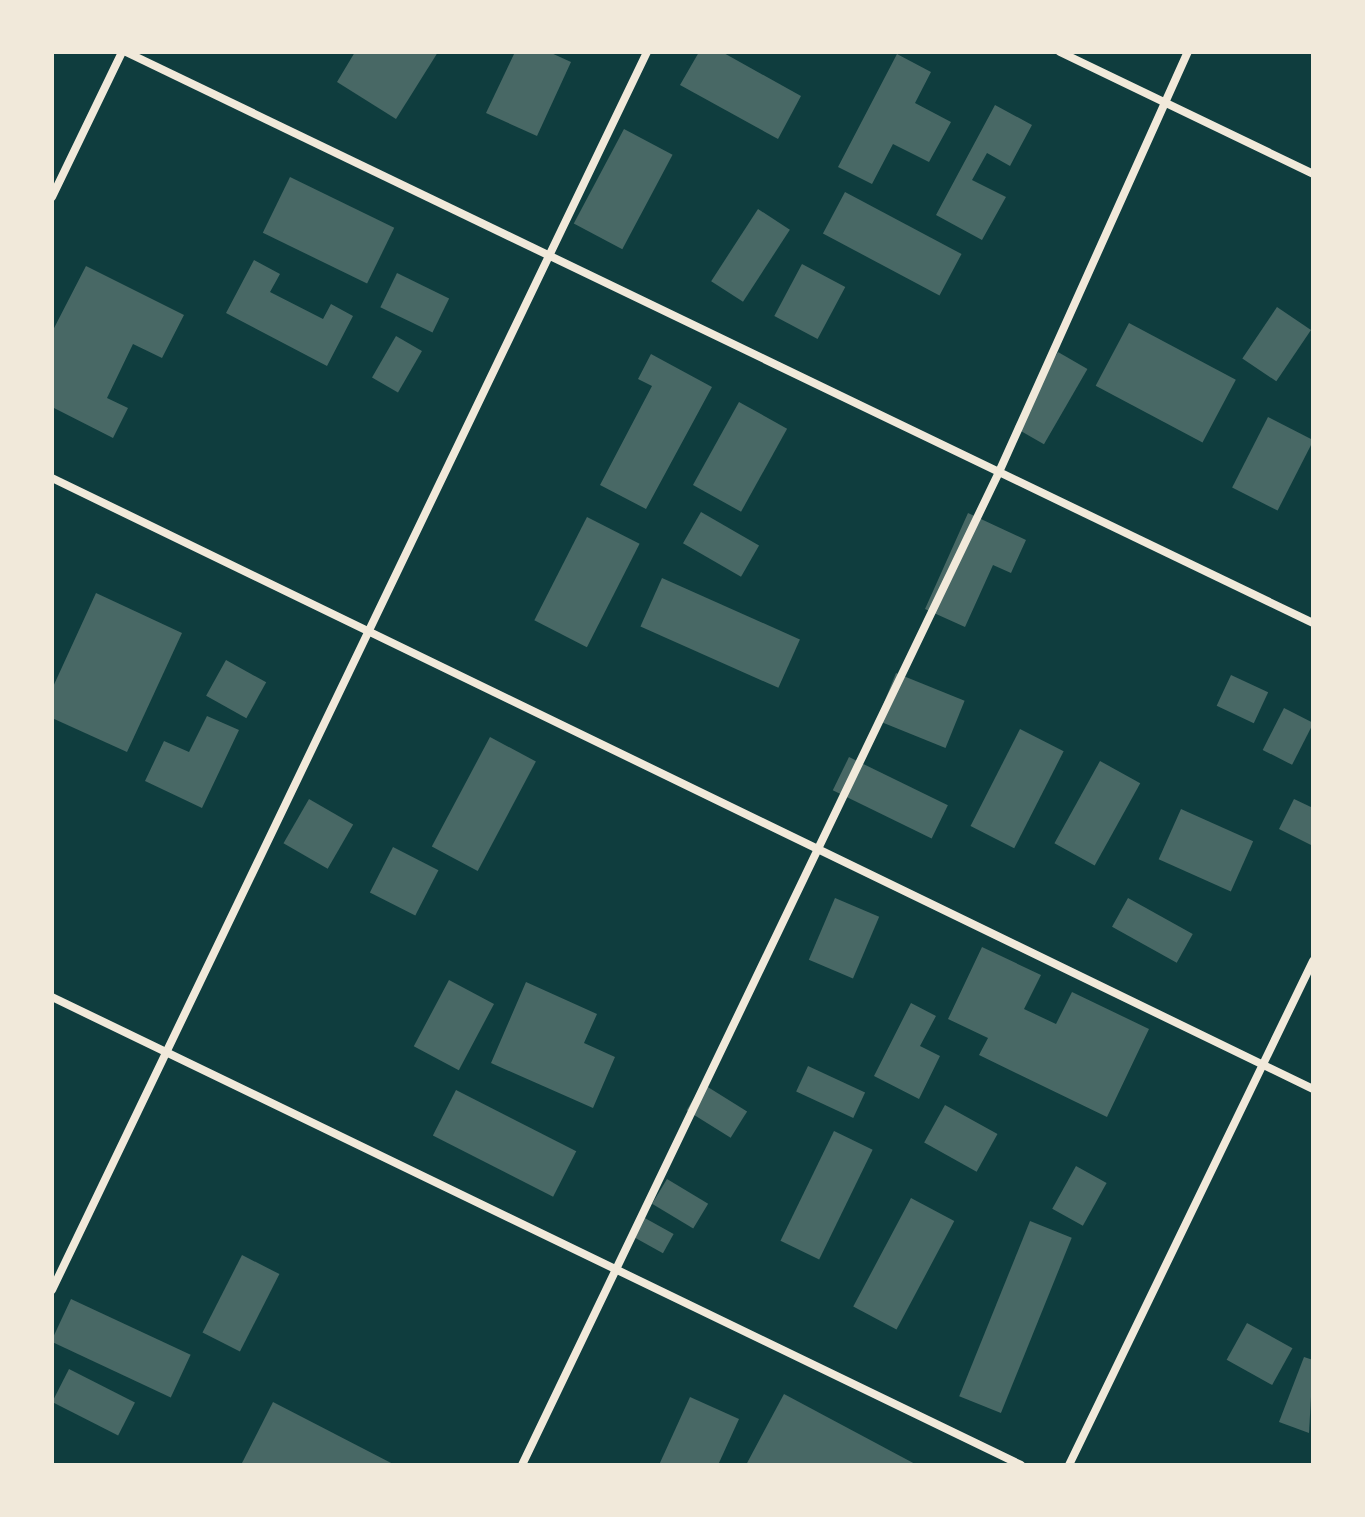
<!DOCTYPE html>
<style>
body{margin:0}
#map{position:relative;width:1365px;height:1517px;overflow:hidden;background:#0f3d3e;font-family:"Public Sans",sans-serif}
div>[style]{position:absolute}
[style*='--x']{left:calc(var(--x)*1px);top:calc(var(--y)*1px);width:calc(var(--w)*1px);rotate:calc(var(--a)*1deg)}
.building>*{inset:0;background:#486865;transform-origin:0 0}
.minor>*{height:8px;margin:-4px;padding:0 4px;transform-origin:4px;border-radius:4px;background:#f1e9da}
span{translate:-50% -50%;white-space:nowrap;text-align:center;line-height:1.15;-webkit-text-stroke:6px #f1e9da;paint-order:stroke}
.frame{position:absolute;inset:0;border:54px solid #f1e9da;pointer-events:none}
</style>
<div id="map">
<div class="building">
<i style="clip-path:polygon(355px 52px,438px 52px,396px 119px,337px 82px)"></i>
<i style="clip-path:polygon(515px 52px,549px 52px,571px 62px,537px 136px,486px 113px)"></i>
<i style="clip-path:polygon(699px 52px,722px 52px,801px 96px,778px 139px,680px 85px)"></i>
<i style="clip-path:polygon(897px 54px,931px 72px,915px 103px,951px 122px,929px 162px,893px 144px,872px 184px,838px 167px)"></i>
<i style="clip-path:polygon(995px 105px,1032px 125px,1010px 166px,987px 153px,972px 180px,1006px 197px,982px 240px,936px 215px)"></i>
<i style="left:624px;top:129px;width:55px;height:107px;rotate:28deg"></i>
<i style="left:290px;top:177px;width:116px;height:62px;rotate:26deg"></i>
<i style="left:845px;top:192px;width:132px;height:47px;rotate:28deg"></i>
<i style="left:758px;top:209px;width:38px;height:86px;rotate:33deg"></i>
<i style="clip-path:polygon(254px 260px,280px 274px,270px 292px,323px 319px,331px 304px,353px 316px,327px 366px,226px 313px)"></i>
<i style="left:802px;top:264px;width:49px;height:59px;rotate:28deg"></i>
<i style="clip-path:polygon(86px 266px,184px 315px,162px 358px,133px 344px,107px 398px,128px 408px,113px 438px,52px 407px,52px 332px)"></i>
<i style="left:397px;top:273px;width:58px;height:38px;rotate:26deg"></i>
<i style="left:1277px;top:307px;width:41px;height:62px;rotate:34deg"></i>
<i style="left:1129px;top:323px;width:121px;height:71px;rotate:28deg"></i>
<i style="left:396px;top:336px;width:30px;height:48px;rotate:30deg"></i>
<i style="left:1058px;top:352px;width:34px;height:87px;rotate:30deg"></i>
<i style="clip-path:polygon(651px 354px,712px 387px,646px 509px,600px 485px,652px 386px,638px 379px)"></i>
<i style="left:739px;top:402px;width:55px;height:95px;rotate:29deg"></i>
<i style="left:1268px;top:417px;width:51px;height:79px;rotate:27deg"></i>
<i style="left:701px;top:512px;width:67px;height:36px;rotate:30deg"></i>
<i style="clip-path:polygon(968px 513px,1026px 540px,1011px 573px,993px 565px,965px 627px,925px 609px)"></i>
<i style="left:587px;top:517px;width:59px;height:116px;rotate:27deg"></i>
<i style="left:662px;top:578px;width:151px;height:53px;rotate:24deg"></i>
<i style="clip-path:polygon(96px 593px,182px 633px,127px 752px,52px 718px,52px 689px)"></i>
<i style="left:226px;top:660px;width:46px;height:41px;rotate:29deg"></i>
<i style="left:896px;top:673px;width:74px;height:51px;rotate:22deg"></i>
<i style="left:1231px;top:675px;width:41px;height:34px;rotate:25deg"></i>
<i style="left:1284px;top:708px;width:33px;height:47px;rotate:27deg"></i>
<i style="clip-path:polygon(207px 716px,239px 730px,202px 808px,145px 781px,164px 741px,189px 752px)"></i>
<i style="left:1020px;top:729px;width:49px;height:109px;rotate:27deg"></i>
<i style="left:490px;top:737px;width:52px;height:124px;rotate:28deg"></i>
<i style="left:849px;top:757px;width:110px;height:37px;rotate:26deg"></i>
<i style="left:1100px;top:761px;width:46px;height:94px;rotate:29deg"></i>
<i style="left:309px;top:799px;width:51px;height:51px;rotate:30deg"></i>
<i style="clip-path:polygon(1294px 799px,1313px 808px,1313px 846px,1279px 829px)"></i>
<i style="left:1181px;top:809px;width:79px;height:55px;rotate:24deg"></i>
<i style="left:393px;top:847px;width:51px;height:51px;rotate:27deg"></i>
<i style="left:835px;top:898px;width:48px;height:67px;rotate:23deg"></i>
<i style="left:1128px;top:898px;width:74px;height:33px;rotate:29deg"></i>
<i style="clip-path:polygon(982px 947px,1041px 975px,1024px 1009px,1056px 1024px,1072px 992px,1149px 1029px,1107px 1117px,979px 1055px,988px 1038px,948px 1019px)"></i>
<i style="left:449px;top:980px;width:51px;height:75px;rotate:28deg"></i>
<i style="clip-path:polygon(526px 982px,597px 1014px,584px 1043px,615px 1057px,593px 1108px,491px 1063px)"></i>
<i style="clip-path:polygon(911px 1003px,936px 1016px,920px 1046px,940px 1056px,919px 1099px,874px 1076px)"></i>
<i style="left:808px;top:1066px;width:63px;height:28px;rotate:25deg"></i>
<i style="left:703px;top:1084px;width:52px;height:31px;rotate:32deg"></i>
<i style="left:456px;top:1090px;width:135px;height:51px;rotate:27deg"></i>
<i style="left:945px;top:1105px;width:60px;height:43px;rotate:29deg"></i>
<i style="left:834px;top:1131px;width:43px;height:122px;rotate:26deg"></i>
<i style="left:1076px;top:1166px;width:35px;height:49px;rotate:29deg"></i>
<i style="left:667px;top:1179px;width:48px;height:29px;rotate:31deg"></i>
<i style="left:911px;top:1198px;width:49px;height:123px;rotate:28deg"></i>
<i style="left:643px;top:1217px;width:35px;height:22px;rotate:29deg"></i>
<i style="left:1030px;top:1221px;width:45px;height:189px;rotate:22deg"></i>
<i style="left:242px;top:1255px;width:42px;height:87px;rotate:27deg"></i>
<i style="left:71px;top:1299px;width:132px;height:47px;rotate:25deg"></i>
<i style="left:1247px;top:1323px;width:52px;height:42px;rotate:29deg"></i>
<i style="clip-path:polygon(1304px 1357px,1313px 1360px,1309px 1433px,1279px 1422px)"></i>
<i style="left:69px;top:1369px;width:74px;height:37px;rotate:27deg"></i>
<i style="clip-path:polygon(784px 1394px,917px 1465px,746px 1465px)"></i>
<i style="clip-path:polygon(690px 1397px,739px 1419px,718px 1465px,659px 1465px)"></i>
<i style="clip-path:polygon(273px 1402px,395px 1465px,241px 1465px)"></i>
</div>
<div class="minor">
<i style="--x:126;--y:52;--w:1317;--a:25.69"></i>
<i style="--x:1060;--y:52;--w:281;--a:25.7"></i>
<i style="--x:52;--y:197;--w:161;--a:-64.2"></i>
<i style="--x:52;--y:478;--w:1401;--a:25.85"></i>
<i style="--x:52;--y:997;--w:1076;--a:25.78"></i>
<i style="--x:52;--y:1290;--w:1374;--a:-64.33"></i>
<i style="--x:522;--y:1465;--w:1102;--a:-64.34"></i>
<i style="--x:999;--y:472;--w:461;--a:-65.8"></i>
<i style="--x:1069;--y:1465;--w:560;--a:-64.17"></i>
</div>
<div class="frame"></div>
</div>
